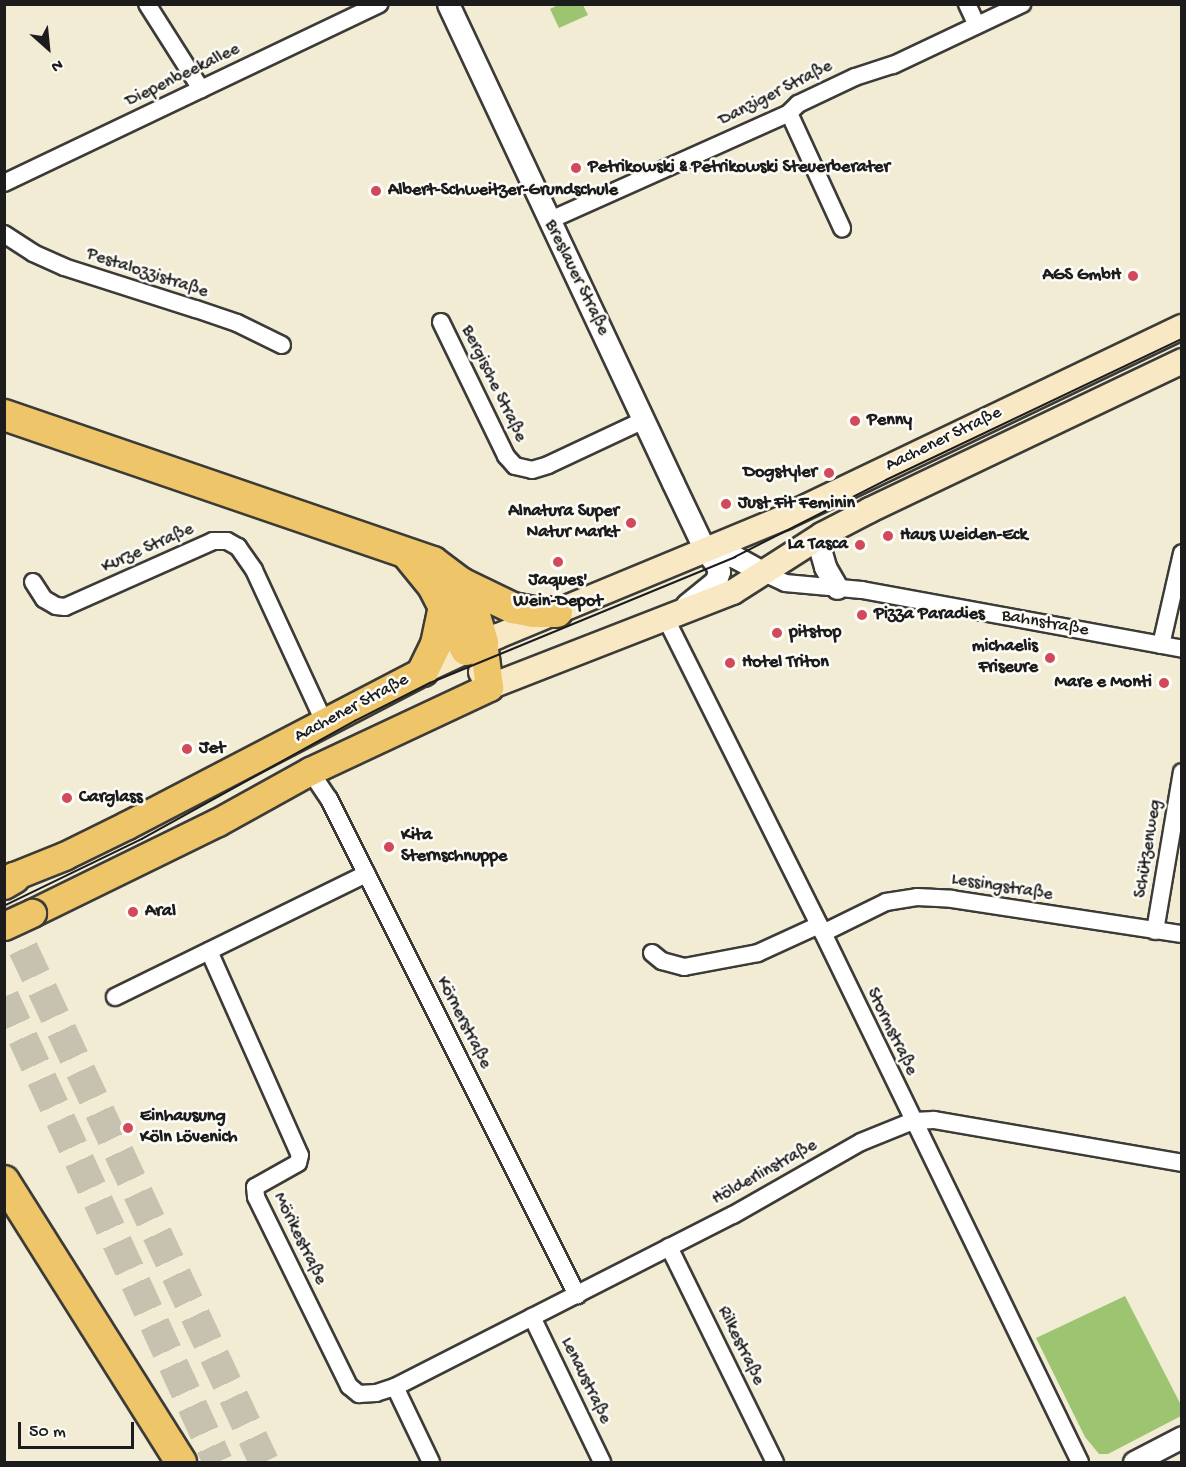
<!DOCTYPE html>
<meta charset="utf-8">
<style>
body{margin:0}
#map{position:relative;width:1186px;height:1467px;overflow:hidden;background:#f2ecd5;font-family:"Gochi Hand",sans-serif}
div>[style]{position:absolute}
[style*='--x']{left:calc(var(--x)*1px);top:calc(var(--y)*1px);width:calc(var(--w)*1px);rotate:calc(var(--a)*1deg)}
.green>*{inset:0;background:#9dc571}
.motorway-tunnel>*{height:30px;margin-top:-15px;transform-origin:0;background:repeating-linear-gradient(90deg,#c7c2b0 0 30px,transparent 0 45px)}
.roads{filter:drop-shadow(2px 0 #3c3b38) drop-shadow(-2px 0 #3c3b38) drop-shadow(0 2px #3c3b38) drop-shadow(0 -2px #3c3b38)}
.minor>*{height:16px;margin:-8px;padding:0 8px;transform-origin:8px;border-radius:8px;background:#fff}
.tertiary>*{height:21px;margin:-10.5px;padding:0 10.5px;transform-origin:10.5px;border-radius:10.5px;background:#fff}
.secondary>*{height:24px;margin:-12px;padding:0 12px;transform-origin:12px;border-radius:12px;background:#f8e8c3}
.primary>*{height:27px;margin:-13.5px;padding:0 13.5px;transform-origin:13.5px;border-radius:13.5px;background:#eec569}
.motorway>*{height:30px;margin:-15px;padding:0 15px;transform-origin:15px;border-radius:15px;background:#eec569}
.tram>*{height:1.5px;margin:-0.75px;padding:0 0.75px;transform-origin:0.75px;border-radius:0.75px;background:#1c1c1c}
.bridges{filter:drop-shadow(2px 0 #3c3b38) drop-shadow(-2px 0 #3c3b38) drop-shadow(0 2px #3c3b38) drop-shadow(0 -2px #3c3b38)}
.primary-bridge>*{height:27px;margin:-13.5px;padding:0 13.5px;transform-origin:13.5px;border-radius:13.5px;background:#eec569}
.dots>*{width:16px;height:16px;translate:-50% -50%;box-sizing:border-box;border:3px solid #fdfcf7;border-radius:50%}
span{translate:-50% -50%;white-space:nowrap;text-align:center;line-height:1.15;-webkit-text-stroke:5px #fdfcf7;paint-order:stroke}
.street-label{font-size:18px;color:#1c1c1c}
.poi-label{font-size:18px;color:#1c1c1c;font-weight:700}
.left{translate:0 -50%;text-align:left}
.right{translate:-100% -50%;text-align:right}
.frame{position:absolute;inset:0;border:6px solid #1c1c1c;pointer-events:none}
.north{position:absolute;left:18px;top:18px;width:60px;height:60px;-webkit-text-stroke:4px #fdfcf7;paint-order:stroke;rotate:153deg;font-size:16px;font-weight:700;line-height:24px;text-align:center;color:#1c1c1c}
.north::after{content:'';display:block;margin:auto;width:21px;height:27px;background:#1c1c1c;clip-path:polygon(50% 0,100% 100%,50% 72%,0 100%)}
.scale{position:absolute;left:18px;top:1422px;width:116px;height:27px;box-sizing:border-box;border:3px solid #1c1c1c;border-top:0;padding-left:8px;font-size:18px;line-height:21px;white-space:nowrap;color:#1c1c1c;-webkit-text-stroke:4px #fdfcf7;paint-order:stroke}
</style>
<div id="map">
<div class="green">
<i style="clip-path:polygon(560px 4px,583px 5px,588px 15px,559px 28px,550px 9px)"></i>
<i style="clip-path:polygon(1125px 1296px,1181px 1405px,1181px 1416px,1108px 1454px,1099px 1454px,1085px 1437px,1036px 1338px)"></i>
</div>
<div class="motorway-tunnel">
<i style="--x:4;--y:908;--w:612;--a:64.86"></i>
<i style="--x:4;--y:997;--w:512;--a:65.29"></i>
</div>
<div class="roads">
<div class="minor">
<i style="--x:147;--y:4;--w:101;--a:57.6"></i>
<i style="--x:967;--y:4;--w:23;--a:65"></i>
<i style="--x:789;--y:113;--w:127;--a:65.3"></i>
<i style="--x:4;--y:183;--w:416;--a:-25.5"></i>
<i style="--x:548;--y:221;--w:264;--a:-24.1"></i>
<i style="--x:789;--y:113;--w:13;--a:-45"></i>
<i style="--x:798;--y:104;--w:63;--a:-25.3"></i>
<i style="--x:855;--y:77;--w:40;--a:-18"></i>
<i style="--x:893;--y:65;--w:143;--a:-25.3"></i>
<i style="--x:4;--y:234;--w:35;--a:33"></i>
<i style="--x:33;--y:253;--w:34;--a:24"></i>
<i style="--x:64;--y:267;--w:139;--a:17.7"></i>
<i style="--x:196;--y:309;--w:43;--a:18.9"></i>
<i style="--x:237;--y:323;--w:50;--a:26.1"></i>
<i style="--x:441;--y:322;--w:149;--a:64.1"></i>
<i style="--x:506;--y:456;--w:13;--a:48"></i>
<i style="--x:515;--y:466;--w:17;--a:13"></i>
<i style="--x:532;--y:470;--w:17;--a:-17"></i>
<i style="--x:548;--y:465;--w:106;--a:-25.1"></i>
<i style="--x:764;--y:573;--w:23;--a:25"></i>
<i style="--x:785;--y:583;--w:77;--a:5.2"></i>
<i style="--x:862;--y:590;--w:325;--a:10.4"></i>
<i style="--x:33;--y:582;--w:20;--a:57"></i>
<i style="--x:44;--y:599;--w:14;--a:30"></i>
<i style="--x:56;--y:606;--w:9;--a:6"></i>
<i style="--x:65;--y:607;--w:162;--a:-24"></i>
<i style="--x:213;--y:541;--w:14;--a:0"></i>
<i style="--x:227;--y:541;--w:13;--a:29"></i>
<i style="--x:238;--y:547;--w:28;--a:55"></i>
<i style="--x:254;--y:570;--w:170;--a:65.2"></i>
<i style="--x:666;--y:619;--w:351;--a:63.4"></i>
<i style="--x:823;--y:933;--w:588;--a:64.09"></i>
<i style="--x:1161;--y:645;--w:94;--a:-77.1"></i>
<i style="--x:310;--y:771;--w:34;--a:56"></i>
<i style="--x:329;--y:799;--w:555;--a:63.43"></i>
<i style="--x:1155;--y:931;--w:161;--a:-80.4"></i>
<i style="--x:823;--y:933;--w:70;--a:-26.2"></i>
<i style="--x:886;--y:902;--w:31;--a:-9"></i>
<i style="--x:917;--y:897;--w:35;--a:3"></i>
<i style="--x:952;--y:899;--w:233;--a:8.7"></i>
<i style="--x:209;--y:951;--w:223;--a:66"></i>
<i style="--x:300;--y:1155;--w:8;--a:104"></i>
<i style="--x:298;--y:1163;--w:49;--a:150.8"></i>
<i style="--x:255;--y:1187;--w:10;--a:84"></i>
<i style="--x:256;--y:1197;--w:211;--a:63.8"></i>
<i style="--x:349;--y:1386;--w:13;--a:39"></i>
<i style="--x:359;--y:1394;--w:17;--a:-3"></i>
<i style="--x:376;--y:1393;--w:20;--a:-18"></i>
<i style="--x:395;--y:1387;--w:379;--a:-27"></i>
<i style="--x:733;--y:1215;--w:147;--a:-29.7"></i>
<i style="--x:861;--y:1142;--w:56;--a:-22"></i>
<i style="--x:913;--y:1121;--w:21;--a:-3"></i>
<i style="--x:934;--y:1120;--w:252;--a:9.8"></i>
<i style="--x:652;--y:953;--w:13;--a:39"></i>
<i style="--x:662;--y:961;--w:23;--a:15"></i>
<i style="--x:684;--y:967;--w:75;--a:-10.7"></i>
<i style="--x:758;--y:953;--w:67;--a:-24.7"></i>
<i style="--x:115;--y:997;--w:280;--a:-26.1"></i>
<i style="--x:669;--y:1247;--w:240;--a:63.8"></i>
<i style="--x:532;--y:1317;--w:161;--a:64.2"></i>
<i style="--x:395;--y:1387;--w:83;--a:64.4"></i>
</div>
<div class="tertiary">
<i style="--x:448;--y:4;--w:529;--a:64.84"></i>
<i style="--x:673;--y:483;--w:74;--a:64.5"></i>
<i style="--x:705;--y:550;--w:18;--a:52"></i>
<i style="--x:716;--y:564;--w:8;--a:67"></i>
<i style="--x:719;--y:571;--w:10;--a:107"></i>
<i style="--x:716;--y:581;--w:38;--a:141"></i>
<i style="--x:822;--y:535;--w:14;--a:98"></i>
<i style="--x:820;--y:549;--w:19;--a:74"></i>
<i style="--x:825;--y:567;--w:24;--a:60"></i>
<i style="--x:705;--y:550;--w:31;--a:13"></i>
<i style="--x:735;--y:557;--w:33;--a:29"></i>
<i style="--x:1134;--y:1462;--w:54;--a:-27.5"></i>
</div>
<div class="secondary">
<i style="--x:423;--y:671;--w:83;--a:-25"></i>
<i style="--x:498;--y:636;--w:311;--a:-22.5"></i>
<i style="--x:785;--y:517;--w:440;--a:-25.6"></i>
<i style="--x:481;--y:672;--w:17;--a:62"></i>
<i style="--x:489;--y:687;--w:262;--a:-21.3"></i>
<i style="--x:733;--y:592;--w:106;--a:-32.6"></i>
<i style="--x:822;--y:535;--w:54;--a:-27.5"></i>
<i style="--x:870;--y:510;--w:346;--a:-25.5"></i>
</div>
<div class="primary">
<i style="--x:4;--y:880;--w:65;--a:-21.8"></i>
<i style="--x:64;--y:856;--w:70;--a:-26.2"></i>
<i style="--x:127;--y:825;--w:334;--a:-27.5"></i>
<i style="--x:32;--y:913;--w:207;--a:-26.1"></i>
<i style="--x:218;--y:822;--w:105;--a:-29"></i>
<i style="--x:310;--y:771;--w:198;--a:-25.1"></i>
<i style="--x:489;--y:687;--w:45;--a:-97.6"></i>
</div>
<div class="motorway">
<i style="--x:4;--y:415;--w:453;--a:18.9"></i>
<i style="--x:433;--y:562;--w:35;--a:37"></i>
<i style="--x:461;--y:583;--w:58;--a:25.7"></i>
<i style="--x:513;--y:608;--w:20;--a:11"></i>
<i style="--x:533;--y:612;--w:24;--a:0"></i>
<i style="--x:407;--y:554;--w:41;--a:50.9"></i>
<i style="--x:433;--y:586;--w:72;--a:62.7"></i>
<i style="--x:461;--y:583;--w:18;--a:61"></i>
<i style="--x:470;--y:599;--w:45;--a:73.2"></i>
<i style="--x:423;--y:671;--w:30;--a:-64"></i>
<i style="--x:436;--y:644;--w:39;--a:-78"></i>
<i style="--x:4;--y:884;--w:12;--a:-31"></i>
<i style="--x:4;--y:1181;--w:332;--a:57.8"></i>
</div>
</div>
<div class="tram">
<i style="--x:4;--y:906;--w:153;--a:-25.9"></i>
<i style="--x:142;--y:839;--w:244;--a:-29"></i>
<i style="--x:355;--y:721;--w:84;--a:-26.9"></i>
<i style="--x:430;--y:683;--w:330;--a:-22.4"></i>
<i style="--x:735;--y:557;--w:169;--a:-27"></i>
<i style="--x:886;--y:480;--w:328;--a:-25.5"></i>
</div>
<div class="bridges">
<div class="primary-bridge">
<i style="--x:4;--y:926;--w:31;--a:-25"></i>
</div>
</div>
<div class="dots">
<i style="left:576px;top:168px;background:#d1495b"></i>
<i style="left:376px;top:191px;background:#d1495b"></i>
<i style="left:1133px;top:276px;background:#d1495b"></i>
<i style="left:855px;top:421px;background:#d1495b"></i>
<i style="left:829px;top:473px;background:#d1495b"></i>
<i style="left:726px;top:504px;background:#d1495b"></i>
<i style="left:631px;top:523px;background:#d1495b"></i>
<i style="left:888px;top:536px;background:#d1495b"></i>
<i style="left:860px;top:545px;background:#d1495b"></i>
<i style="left:558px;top:562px;background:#d1495b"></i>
<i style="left:862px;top:615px;background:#d1495b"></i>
<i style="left:777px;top:633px;background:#d1495b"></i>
<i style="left:1050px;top:658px;background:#d1495b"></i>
<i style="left:730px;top:663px;background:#d1495b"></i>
<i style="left:1164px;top:683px;background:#d1495b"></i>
<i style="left:187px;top:749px;background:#d1495b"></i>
<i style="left:67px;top:798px;background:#d1495b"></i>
<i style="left:389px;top:847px;background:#d1495b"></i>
<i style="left:133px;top:912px;background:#d1495b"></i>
<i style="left:128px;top:1128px;background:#d1495b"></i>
</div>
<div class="street-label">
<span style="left:183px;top:76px;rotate:-26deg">Diepenbeekallee</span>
<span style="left:776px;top:94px;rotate:-27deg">Danziger Straße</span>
<span style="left:147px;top:274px;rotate:18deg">Pestalozzistraße</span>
<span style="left:576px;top:278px;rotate:64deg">Breslauer Straße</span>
<span style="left:493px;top:384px;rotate:64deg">Bergische Straße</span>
<span style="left:944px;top:440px;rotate:-26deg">Aachener Straße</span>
<span style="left:148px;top:549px;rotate:-24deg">Kurze Straße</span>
<span style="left:1045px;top:624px;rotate:10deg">Bahnstraße</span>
<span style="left:352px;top:709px;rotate:-28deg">Aachener Straße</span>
<span style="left:1149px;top:849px;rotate:-81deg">Schützenweg</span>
<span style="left:1002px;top:888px;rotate:9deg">Lessingstraße</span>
<span style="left:463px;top:1023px;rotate:63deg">Körnerstraße</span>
<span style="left:891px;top:1032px;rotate:64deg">Stormstraße</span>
<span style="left:765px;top:1173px;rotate:-29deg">Hölderlinstraße</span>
<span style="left:299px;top:1239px;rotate:64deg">Mörikestraße</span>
<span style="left:740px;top:1346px;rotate:64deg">Rilkestraße</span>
<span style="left:585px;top:1381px;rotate:64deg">Lenaustraße</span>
</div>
<div class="poi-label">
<span class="left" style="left:588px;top:168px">Petrikowski &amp; Petrikowski Steuerberater</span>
<span class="left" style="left:388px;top:191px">Albert-Schweitzer-Grundschule</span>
<span class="right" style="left:1121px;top:276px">AGS GmbH</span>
<span class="left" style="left:867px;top:421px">Penny</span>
<span class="right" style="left:817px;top:473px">Dogstyler</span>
<span class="left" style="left:738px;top:504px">Just Fit Feminin</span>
<span class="right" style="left:619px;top:523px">Alnatura Super<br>Natur Markt</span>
<span class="left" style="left:900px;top:536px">Haus Weiden-Eck</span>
<span class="right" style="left:848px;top:545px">La Tasca</span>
<span style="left:558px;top:592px">Jaques'<br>Wein-Depot</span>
<span class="left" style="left:874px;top:615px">Pizza Paradies</span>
<span class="left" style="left:789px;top:633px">pitstop</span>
<span class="right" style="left:1038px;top:658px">michaelis<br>Friseure</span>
<span class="left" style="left:742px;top:663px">Hotel Triton</span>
<span class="right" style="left:1152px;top:683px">Mare e Monti</span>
<span class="left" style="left:199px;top:749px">Jet</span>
<span class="left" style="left:79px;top:798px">Carglass</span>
<span class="left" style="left:401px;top:847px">Kita<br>Sternschnuppe</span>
<span class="left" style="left:145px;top:912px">Aral</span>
<span class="left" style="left:140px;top:1128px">Einhausung<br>Köln Lövenich</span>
</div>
<div class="frame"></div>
<div class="north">N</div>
<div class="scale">50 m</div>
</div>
